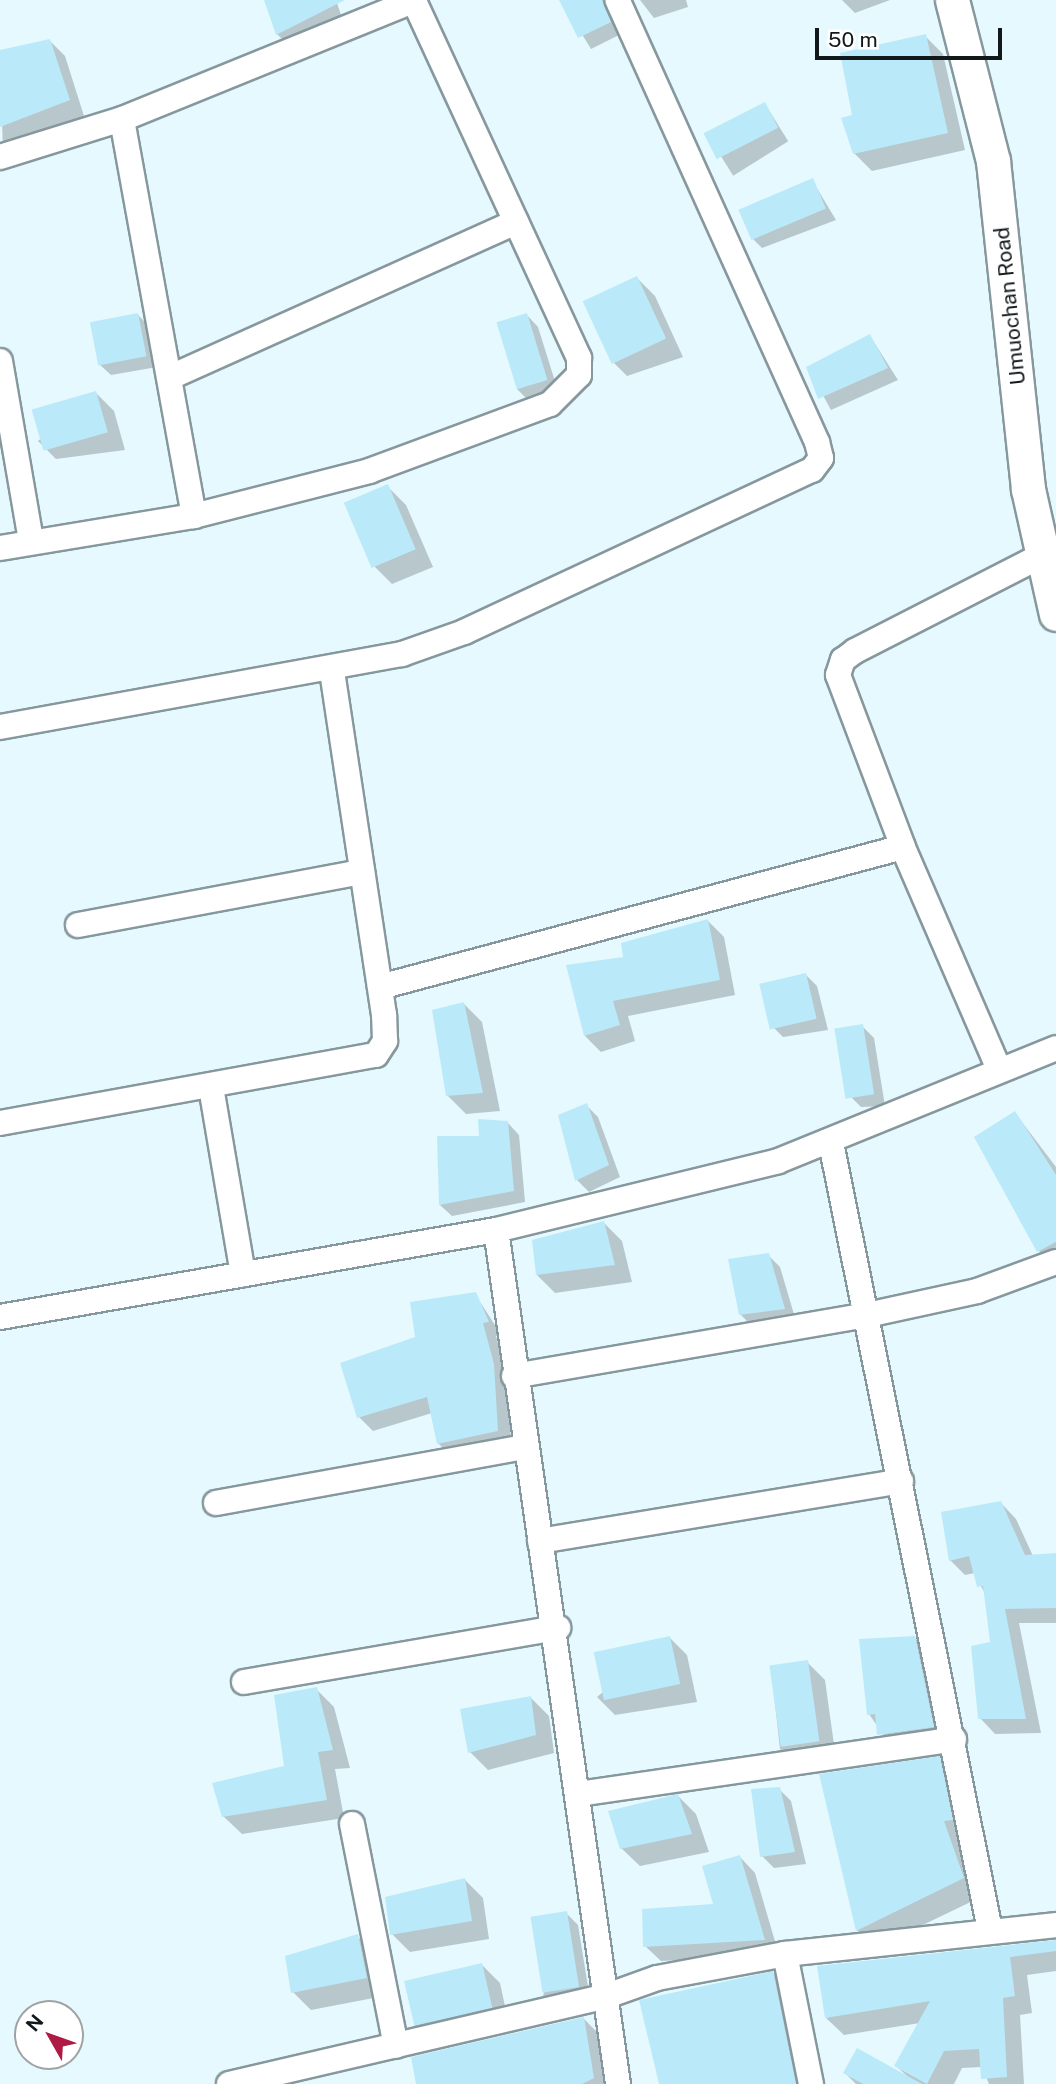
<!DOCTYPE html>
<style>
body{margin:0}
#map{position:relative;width:1056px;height:2084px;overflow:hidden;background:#e6f9ff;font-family:"Public Sans",sans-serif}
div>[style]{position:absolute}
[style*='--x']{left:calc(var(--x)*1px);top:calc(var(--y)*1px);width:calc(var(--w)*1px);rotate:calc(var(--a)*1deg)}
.shadow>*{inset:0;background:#0003;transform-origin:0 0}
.building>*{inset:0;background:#baeaf9;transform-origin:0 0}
.roads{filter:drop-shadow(2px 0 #86989d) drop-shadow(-2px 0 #86989d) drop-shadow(0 2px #86989d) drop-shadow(0 -2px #86989d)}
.street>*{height:24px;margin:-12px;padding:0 12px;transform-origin:12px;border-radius:12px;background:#fff}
.secondary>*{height:33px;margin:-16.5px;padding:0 16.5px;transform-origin:16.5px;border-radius:16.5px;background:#fff}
span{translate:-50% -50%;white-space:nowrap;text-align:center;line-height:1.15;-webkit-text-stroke:6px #fff;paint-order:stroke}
.street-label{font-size:21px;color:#11181a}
.north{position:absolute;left:14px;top:2000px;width:70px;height:70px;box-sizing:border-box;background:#fff;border:2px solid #a0a3a3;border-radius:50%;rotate:310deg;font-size:19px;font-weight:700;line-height:28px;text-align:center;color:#11181a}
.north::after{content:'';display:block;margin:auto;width:24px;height:32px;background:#ae1a44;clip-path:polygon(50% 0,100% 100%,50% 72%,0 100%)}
.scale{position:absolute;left:815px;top:28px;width:187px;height:32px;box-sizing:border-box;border:4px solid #11181a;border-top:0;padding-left:9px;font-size:21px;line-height:24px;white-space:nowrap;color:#11181a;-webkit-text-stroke:5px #fff;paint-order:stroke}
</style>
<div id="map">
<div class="shadow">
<i style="clip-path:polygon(266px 0,336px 0,345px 27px,295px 52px,277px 34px)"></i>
<i style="clip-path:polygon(561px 0,606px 0,621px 34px,591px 49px)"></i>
<i style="clip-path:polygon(640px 0,686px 0,688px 7px,654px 18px)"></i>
<i style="clip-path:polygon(842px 0,890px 0,855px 13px)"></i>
<i style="clip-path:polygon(925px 36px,943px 54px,965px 150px,872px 171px,854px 153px)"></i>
<i style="clip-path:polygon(50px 41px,65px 56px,84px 116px,3px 152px,0 53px)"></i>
<i style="left:765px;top:104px;width:44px;height:65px;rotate:58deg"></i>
<i style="clip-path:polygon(812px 180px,836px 220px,762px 248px,750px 236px)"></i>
<i style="clip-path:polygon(637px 278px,655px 296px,683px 357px,627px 376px,609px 358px)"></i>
<i style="clip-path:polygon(138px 315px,150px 327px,157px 367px,111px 375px,99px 364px)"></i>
<i style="clip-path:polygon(527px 315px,538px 327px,558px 391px,529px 401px,517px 389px)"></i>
<i style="clip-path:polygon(870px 336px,898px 380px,831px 410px,808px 368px)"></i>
<i style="clip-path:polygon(96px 393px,114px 411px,125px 450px,56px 459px,38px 441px)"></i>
<i style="clip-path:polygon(388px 487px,406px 505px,433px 567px,392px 584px,374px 566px,349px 508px)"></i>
<i style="clip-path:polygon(708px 921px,724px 937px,735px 995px,628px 1016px,635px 1041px,601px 1052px,585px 1036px,625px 958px)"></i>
<i style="clip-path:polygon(805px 974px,817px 986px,828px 1030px,783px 1037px,771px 1025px)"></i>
<i style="clip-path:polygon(464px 1004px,482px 1022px,500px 1111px,466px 1114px,448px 1096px)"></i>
<i style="clip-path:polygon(862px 1026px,874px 1038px,885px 1106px,861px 1107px,849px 1095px)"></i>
<i style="clip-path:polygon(586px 1105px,598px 1117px,620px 1177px,589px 1192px,577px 1180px,560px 1116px)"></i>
<i style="clip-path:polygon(1015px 1113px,1056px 1167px,1056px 1268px,1039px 1251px)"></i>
<i style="clip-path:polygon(507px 1122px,519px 1135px,525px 1202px,452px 1216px,440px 1205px)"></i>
<i style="clip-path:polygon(604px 1223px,622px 1241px,632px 1282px,555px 1293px,537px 1275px)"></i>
<i style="clip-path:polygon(768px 1255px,780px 1267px,796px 1321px,752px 1326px,740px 1314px)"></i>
<i style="clip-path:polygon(475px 1294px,502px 1336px,496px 1336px,508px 1379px,511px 1445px,452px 1457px,438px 1443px,432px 1413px,373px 1431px,359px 1417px,417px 1339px)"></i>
<i style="clip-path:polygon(1001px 1503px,1016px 1519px,1033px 1556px,1056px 1555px,1056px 1623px,1019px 1623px,1041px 1733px,995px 1734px,980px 1718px,992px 1644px,985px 1594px,975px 1573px,965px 1575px,950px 1560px)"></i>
<i style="clip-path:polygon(669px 1637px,687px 1655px,697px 1702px,615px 1715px,597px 1697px)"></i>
<i style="clip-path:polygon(915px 1638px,930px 1653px,948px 1742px,894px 1750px,869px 1714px)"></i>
<i style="clip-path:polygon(807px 1662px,825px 1680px,836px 1759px,798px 1767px,780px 1749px,771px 1667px)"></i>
<i style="clip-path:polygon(316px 1689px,334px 1707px,350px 1768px,335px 1769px,344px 1818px,242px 1834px,223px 1816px,286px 1767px)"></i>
<i style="clip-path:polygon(531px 1698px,549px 1716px,554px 1753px,488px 1770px,470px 1752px)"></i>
<i style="clip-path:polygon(939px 1758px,957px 1776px,981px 1897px,875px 1948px,857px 1930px)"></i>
<i style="clip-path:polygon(779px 1789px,791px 1801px,806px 1864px,774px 1868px,762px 1856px)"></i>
<i style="clip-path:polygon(678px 1796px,696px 1814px,709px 1852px,640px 1866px,621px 1848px)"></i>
<i style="clip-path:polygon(740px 1857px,755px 1873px,779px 1955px,661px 1961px,645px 1946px,715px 1906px)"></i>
<i style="clip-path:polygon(465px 1880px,483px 1898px,489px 1939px,410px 1952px,392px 1934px)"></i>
<i style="clip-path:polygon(566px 1913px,578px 1925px,590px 1999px,555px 2007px,543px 1996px)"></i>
<i style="clip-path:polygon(357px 1936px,375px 1954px,384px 1996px,311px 2010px,293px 1992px)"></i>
<i style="clip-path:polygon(1056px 1942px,1056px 1971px,1027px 1975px,1032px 2013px,1020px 2015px,1024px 2084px,989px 2084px,982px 2067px,962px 2068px,954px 2084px,856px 2084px,845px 2073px,907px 2076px,896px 2066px,920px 2023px,844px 2035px,826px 2018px)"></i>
<i style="clip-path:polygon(482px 1965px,500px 1983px,509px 2025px,432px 2043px,414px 2025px)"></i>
<i style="clip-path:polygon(773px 1973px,795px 1995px,812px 2084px,661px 2084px)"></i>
<i style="clip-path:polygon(584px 2019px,607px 2042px,614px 2084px,418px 2084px)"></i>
</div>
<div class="building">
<i style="clip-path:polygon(264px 0,345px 0,276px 35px)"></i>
<i style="clip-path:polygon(559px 0,602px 0,611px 22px,578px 38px)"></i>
<i style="clip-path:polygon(926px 34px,948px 133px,853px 154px,841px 118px,852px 115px,840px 53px)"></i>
<i style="clip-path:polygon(50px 39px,70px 100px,0 127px,0 50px)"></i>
<i style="left:765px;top:102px;width:29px;height:69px;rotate:63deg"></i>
<i style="left:813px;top:178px;width:33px;height:81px;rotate:67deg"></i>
<i style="left:637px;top:276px;width:69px;height:60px;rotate:65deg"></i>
<i style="left:138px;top:313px;width:44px;height:49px;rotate:79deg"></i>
<i style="left:527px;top:313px;width:70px;height:32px;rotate:73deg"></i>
<i style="clip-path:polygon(870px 334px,888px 368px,818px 399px,806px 367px)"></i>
<i style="left:96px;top:391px;width:43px;height:67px;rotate:74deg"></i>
<i style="left:388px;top:484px;width:71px;height:48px;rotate:67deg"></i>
<i style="clip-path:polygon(708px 919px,720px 980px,613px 1001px,620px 1025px,584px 1036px,566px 965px,623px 957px,621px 943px)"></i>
<i style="left:806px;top:973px;width:47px;height:48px;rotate:77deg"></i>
<i style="clip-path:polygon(464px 1002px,483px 1093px,446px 1096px,432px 1010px)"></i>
<i style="left:863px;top:1024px;width:71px;height:29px;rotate:81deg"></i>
<i style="clip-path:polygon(587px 1103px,609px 1165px,575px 1181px,558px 1115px)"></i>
<i style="clip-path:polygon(1015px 1111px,1056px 1175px,1056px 1242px,1037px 1252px,974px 1137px)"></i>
<i style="clip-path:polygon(478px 1119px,508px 1121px,514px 1191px,439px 1205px,437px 1136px,479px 1136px)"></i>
<i style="clip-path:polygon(604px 1221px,615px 1265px,536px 1275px,532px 1240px)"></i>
<i style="clip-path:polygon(769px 1253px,785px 1309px,739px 1315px,728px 1259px)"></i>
<i style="clip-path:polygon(476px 1292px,489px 1322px,483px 1323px,494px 1364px,498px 1431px,437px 1444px,427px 1397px,357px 1418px,340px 1363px,415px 1337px,410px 1302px)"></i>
<i style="clip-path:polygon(1001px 1501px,1025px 1555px,1056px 1553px,1056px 1608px,1005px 1609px,1026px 1719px,978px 1719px,971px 1646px,990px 1642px,983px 1586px,977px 1587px,969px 1556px,949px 1561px,941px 1512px)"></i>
<i style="left:670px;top:1636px;width:49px;height:78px;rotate:78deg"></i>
<i style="clip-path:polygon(915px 1636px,934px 1727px,877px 1735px,875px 1714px,867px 1715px,859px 1639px)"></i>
<i style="left:808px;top:1660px;width:82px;height:39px;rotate:82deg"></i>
<i style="clip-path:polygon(317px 1687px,333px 1750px,318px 1752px,327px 1800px,222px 1817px,212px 1783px,284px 1766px,274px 1695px)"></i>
<i style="clip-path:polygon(531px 1696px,536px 1735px,468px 1753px,460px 1709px)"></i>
<i style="clip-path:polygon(940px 1756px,953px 1820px,944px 1821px,964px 1878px,856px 1931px,819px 1774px)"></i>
<i style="clip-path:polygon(780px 1787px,795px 1852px,760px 1857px,751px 1789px)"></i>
<i style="clip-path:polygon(678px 1794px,692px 1834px,620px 1849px,608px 1811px)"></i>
<i style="clip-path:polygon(740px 1855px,765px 1940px,643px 1947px,642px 1909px,713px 1904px,702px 1866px)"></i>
<i style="clip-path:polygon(465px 1878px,472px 1921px,390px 1935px,385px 1897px)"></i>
<i style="left:567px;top:1911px;width:77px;height:37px;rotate:81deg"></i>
<i style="clip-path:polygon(358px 1934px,367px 1978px,291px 1993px,285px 1956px)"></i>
<i style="clip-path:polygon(1056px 1940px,1056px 1951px,1010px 1957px,1015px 1996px,1003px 1998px,1007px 2077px,981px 2079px,979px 2049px,944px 2051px,927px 2084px,894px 2066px,930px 2001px,825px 2018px,817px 1966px)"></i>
<i style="left:482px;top:1963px;width:46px;height:80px;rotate:77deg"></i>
<i style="clip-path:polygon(773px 1971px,796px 2084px,659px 2084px,639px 2000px)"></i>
<i style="clip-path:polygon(584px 2017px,594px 2078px,582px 2084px,416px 2084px,411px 2057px)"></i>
<i style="clip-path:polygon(857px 2048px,922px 2084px,863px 2084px,843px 2073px)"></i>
</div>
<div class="roads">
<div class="street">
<i style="--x:0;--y:157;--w:128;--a:-17.3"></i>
<i style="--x:122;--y:119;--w:316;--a:-22.1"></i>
<i style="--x:0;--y:361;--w:183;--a:80.2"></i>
<i style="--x:173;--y:376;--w:376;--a:-24.2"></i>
<i style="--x:194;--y:516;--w:181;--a:-14.4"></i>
<i style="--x:369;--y:471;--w:193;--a:-20.3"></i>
<i style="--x:550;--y:404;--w:41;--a:-45"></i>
<i style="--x:579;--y:375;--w:17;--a:-90"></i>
<i style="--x:579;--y:358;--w:393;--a:-114.8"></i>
<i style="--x:0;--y:548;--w:197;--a:-9.4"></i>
<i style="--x:194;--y:516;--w:403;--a:-100.3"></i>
<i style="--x:0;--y:727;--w:409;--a:-10.3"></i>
<i style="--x:402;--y:654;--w:66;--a:-19.5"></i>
<i style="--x:464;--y:632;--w:384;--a:-25"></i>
<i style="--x:812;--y:470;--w:15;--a:-53"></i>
<i style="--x:821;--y:458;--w:16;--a:-104"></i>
<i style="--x:817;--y:442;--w:485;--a:-114.3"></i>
<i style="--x:78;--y:925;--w:289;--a:-10.6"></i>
<i style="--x:380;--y:987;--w:541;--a:-14.99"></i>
<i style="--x:998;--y:1067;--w:240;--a:-113.4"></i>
<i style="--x:903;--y:847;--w:184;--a:-110.7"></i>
<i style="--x:838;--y:675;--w:16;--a:-72"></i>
<i style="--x:843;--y:660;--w:15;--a:-37"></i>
<i style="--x:855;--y:651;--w:207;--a:-27.1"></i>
<i style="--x:211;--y:1087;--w:190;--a:80.3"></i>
<i style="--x:0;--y:1123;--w:382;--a:-10.3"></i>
<i style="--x:376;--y:1055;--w:17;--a:-57"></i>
<i style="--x:385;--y:1041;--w:26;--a:-92"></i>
<i style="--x:384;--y:1015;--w:348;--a:-98.6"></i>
<i style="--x:831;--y:1143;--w:803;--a:78.58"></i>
<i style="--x:496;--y:1230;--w:863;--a:81.87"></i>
<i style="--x:0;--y:1317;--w:504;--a:-9.95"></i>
<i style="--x:496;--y:1230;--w:290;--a:-13.7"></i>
<i style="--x:778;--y:1161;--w:300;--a:-22.1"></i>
<i style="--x:514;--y:1376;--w:358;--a:-9.8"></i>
<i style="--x:867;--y:1315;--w:113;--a:-12.3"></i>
<i style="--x:977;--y:1291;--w:84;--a:-20.2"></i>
<i style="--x:216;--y:1503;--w:314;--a:-10.3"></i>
<i style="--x:540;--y:1541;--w:366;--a:-9.4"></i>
<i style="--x:244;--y:1682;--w:319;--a:-9.8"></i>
<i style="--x:579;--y:1794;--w:379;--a:-8.3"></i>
<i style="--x:352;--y:1824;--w:226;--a:78.8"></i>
<i style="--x:785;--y:1954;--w:133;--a:78.7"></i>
<i style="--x:229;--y:2084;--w:385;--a:-13.1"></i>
<i style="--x:604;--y:1997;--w:56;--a:-19.7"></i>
<i style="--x:657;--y:1978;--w:130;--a:-10.6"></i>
<i style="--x:785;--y:1954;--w:273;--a:-6.1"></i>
</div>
<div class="secondary">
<i style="--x:952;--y:0;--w:166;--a:75.7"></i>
<i style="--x:993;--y:161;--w:330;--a:83.9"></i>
<i style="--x:1028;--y:489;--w:128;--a:77.4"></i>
</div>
</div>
<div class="street-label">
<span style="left:1010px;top:306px;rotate:-96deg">Umuochan Road</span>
</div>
<div class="north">N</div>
<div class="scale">50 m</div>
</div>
